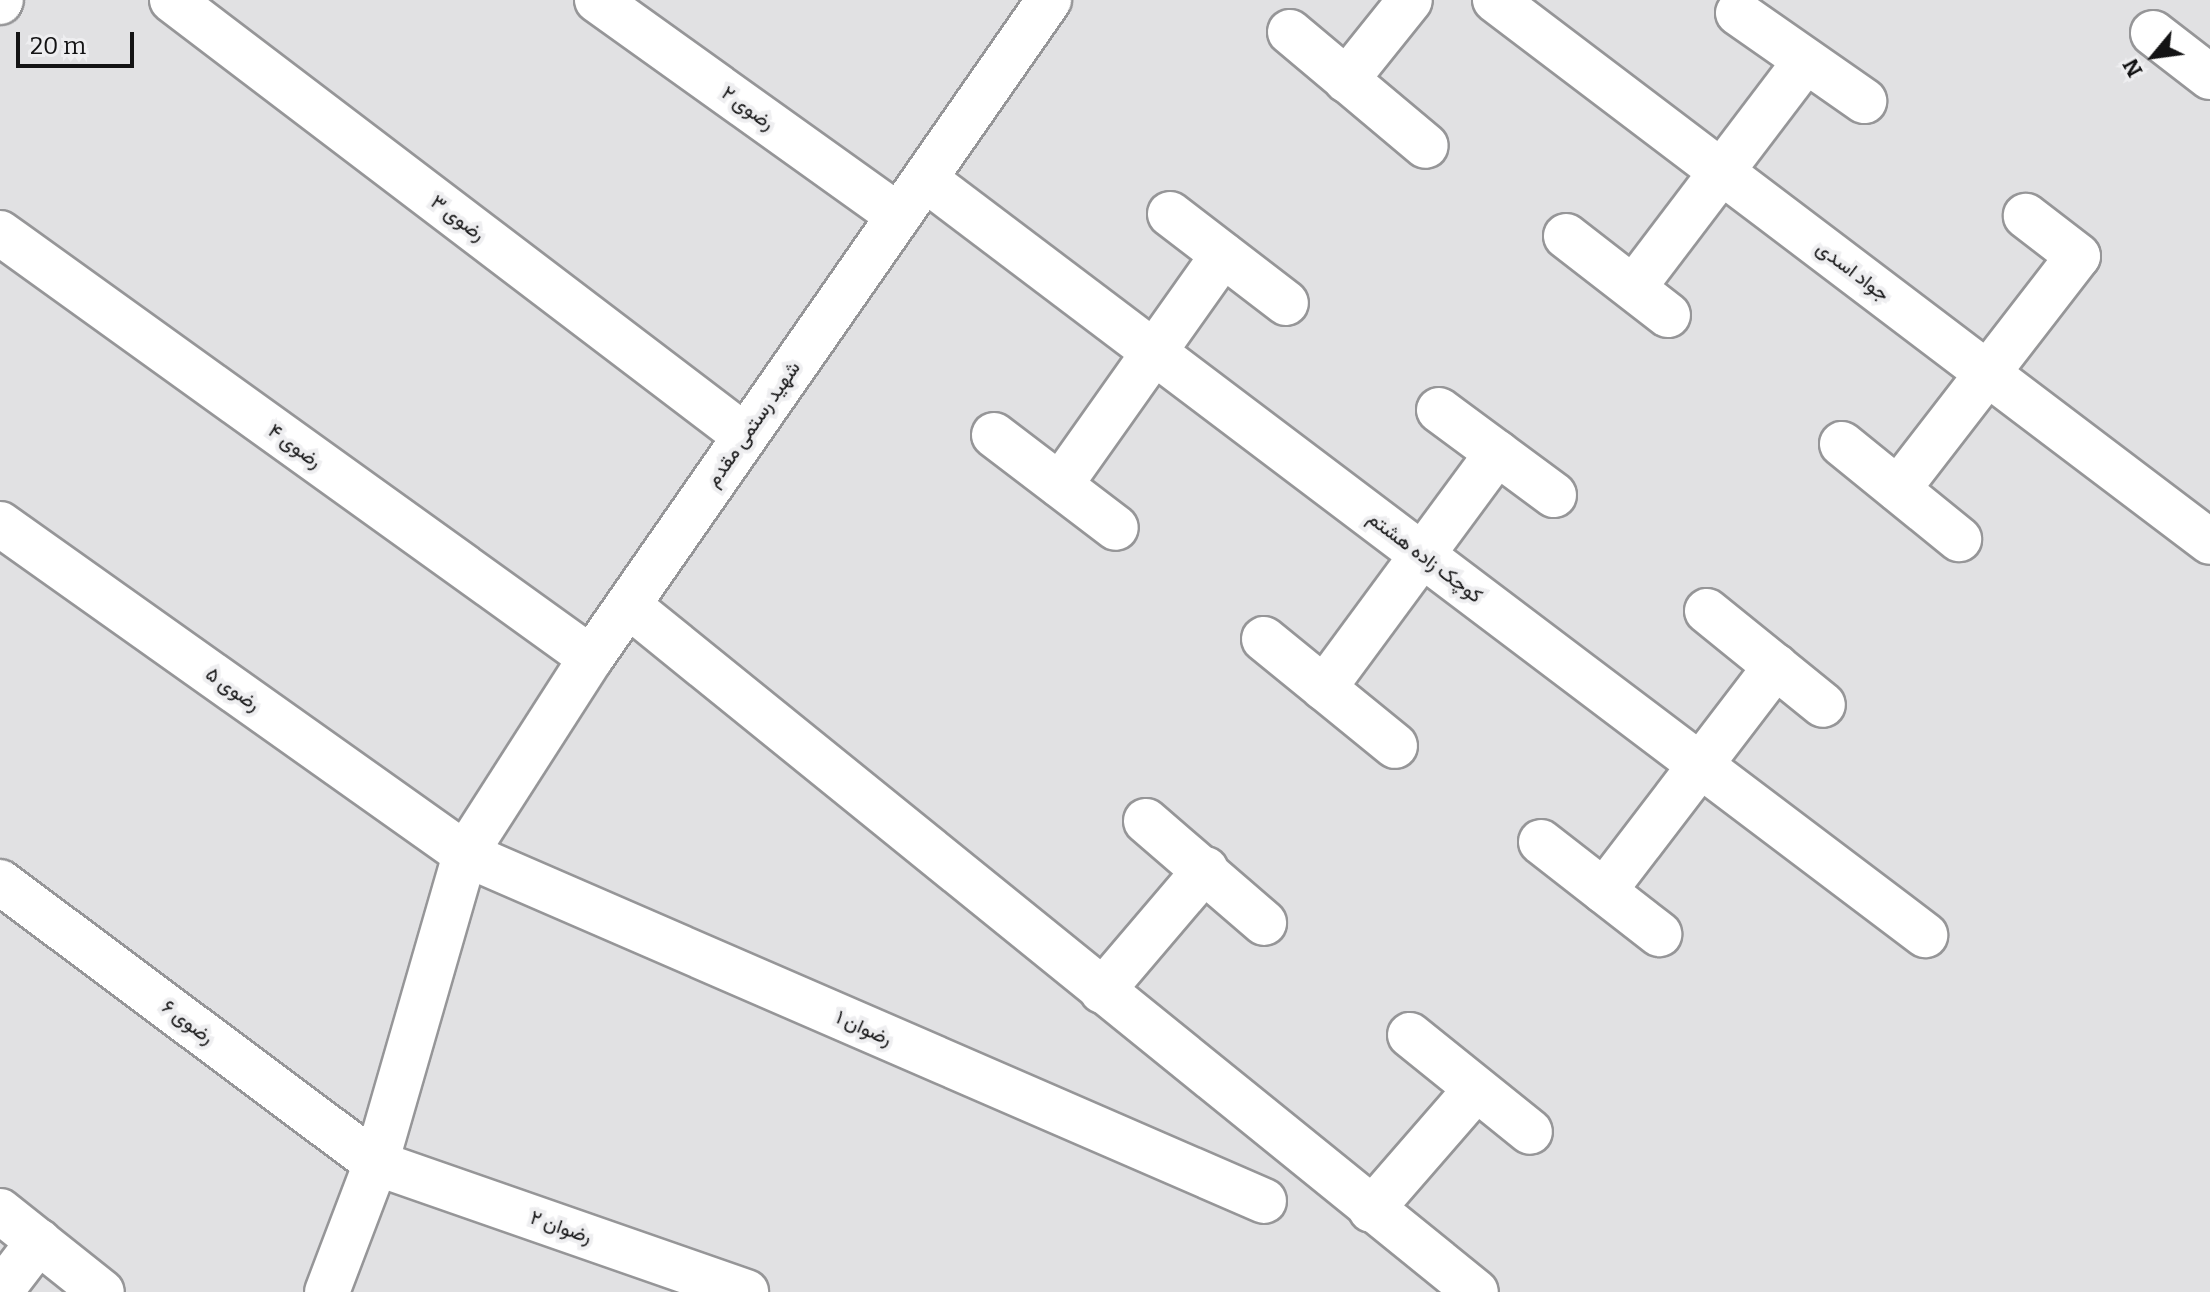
<!DOCTYPE html>
<meta charset="utf-8">
<style>
body{margin:0}
#map{position:relative;width:2210px;height:1292px;overflow:hidden;background:#e1e1e3;font-family:Bitter,Vazirmatn,serif}
div>[style]{position:absolute}
[style*='--x']{left:calc(var(--x)*1px);top:calc(var(--y)*1px);width:calc(var(--w)*1px);rotate:calc(var(--a)*1deg)}
.roads{filter:drop-shadow(2px 0 #969698) drop-shadow(-2px 0 #969698) drop-shadow(0 2px #969698) drop-shadow(0 -2px #969698)}
.minor>*{height:44px;margin:-22px;padding:0 22px;transform-origin:22px;border-radius:22px;background:#fff}
span{translate:-50% -50%;white-space:nowrap;text-align:center;line-height:1.15;-webkit-text-stroke:8px #eeeef0;paint-order:stroke}
.street-label{font-size:20px;color:#131314}
.north{position:absolute;left:2114px;top:16px;width:80px;height:80px;-webkit-text-stroke:6px #eeeef0;paint-order:stroke;rotate:241deg;font-size:22px;font-weight:700;line-height:32px;text-align:center;color:#131314}
.north::after{content:'';display:block;margin:auto;width:28px;height:36px;background:#131314;clip-path:polygon(50% 0,100% 100%,50% 72%,0 100%)}
.scale{position:absolute;left:16px;top:32px;width:118px;height:36px;box-sizing:border-box;border:4px solid #131314;border-top:0;padding-left:10px;font-size:24px;line-height:28px;white-space:nowrap;color:#131314;-webkit-text-stroke:6px #eeeef0;paint-order:stroke}
</style>
<div id="map">
<div class="roads">
<div class="minor">
<i style="--x:172;--y:0;--w:720;--a:37.27"></i>
<i style="--x:597;--y:0;--w:371;--a:35.6"></i>
<i style="--x:1495;--y:0;--w:897;--a:37.16"></i>
<i style="--x:0;--y:2;--w:2;--a:-63"></i>
<i style="--x:1738;--y:13;--w:154;--a:34.9"></i>
<i style="--x:1290;--y:32;--w:177;--a:40"></i>
<i style="--x:2153;--y:33;--w:72;--a:37.7"></i>
<i style="--x:1346;--y:80;--w:102;--a:-51.3"></i>
<i style="--x:925;--y:179;--w:1254;--a:37.09"></i>
<i style="--x:1170;--y:214;--w:146;--a:37.5"></i>
<i style="--x:0;--y:233;--w:728;--a:35.72"></i>
<i style="--x:1566;--y:236;--w:129;--a:37.8"></i>
<i style="--x:1634;--y:287;--w:281;--a:-52.8"></i>
<i style="--x:1439;--y:410;--w:143;--a:36.5"></i>
<i style="--x:994;--y:435;--w:153;--a:37.3"></i>
<i style="--x:1842;--y:444;--w:151;--a:39.1"></i>
<i style="--x:1060;--y:485;--w:282;--a:-54.7"></i>
<i style="--x:1898;--y:489;--w:294;--a:-52.3"></i>
<i style="--x:2078;--y:256;--w:66;--a:-142.4"></i>
<i style="--x:0;--y:524;--w:570;--a:35.36"></i>
<i style="--x:465;--y:854;--w:871;--a:23.47"></i>
<i style="--x:628;--y:605;--w:1091;--a:39.01"></i>
<i style="--x:1707;--y:611;--w:149;--a:39"></i>
<i style="--x:1264;--y:639;--w:169;--a:39.2"></i>
<i style="--x:1324;--y:688;--w:292;--a:-53.6"></i>
<i style="--x:1146;--y:821;--w:156;--a:40.8"></i>
<i style="--x:1541;--y:842;--w:150;--a:37.9"></i>
<i style="--x:0;--y:882;--w:469;--a:36.8"></i>
<i style="--x:376;--y:1163;--w:392;--a:19.2"></i>
<i style="--x:1604;--y:891;--w:283;--a:-52.6"></i>
<i style="--x:1102;--y:991;--w:160;--a:-49.6"></i>
<i style="--x:1410;--y:1035;--w:154;--a:38.9"></i>
<i style="--x:1371;--y:1210;--w:160;--a:-49"></i>
<i style="--x:0;--y:1211;--w:130;--a:38.5"></i>
<i style="--x:0;--y:1292;--w:64;--a:-52.6"></i>
<i style="--x:327;--y:1292;--w:138;--a:-69.2"></i>
<i style="--x:376;--y:1163;--w:322;--a:-73.9"></i>
<i style="--x:465;--y:854;--w:233;--a:-57.3"></i>
<i style="--x:591;--y:658;--w:802;--a:-55.16"></i>
</div>
</div>
<div class="street-label">
<span style="left:748px;top:108px;rotate:36deg">رضوی ۲</span>
<span style="left:458px;top:218px;rotate:37deg">رضوی ۳</span>
<span style="left:1853px;top:271px;rotate:37deg">جواد اسدی</span>
<span style="left:753px;top:424px;rotate:-55deg">شهید رستمی مقدم</span>
<span style="left:295px;top:446px;rotate:36deg">رضوی ۴</span>
<span style="left:1425px;top:557px;rotate:37deg">کوچک زاده هشتم</span>
<span style="left:233px;top:689px;rotate:35deg">رضوی ۵</span>
<span style="left:188px;top:1022px;rotate:37deg">رضوی ۶</span>
<span style="left:864px;top:1028px;rotate:24deg">رضوان ۱</span>
<span style="left:561px;top:1227px;rotate:19deg">رضوان ۲</span>
</div>
<div class="north">N</div>
<div class="scale">20 m</div>
</div>
